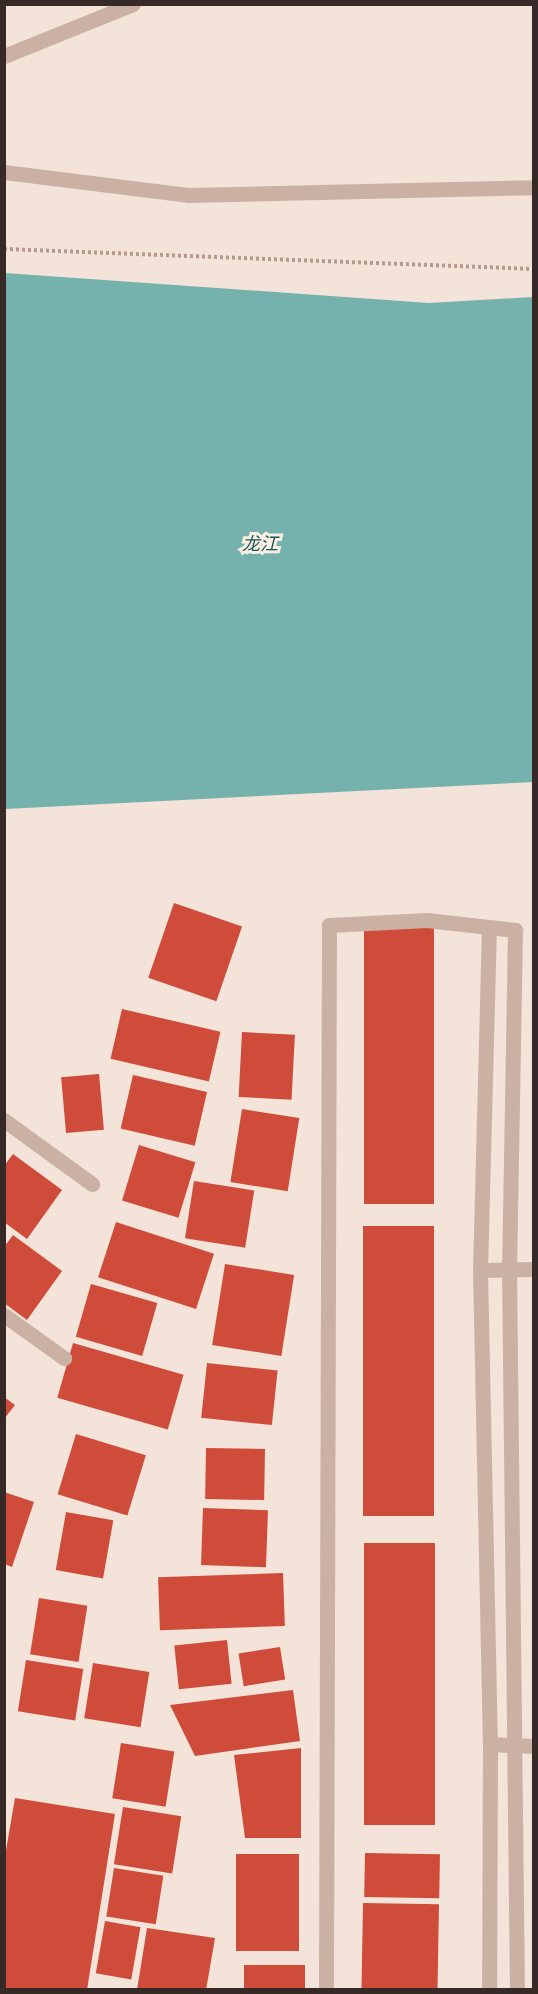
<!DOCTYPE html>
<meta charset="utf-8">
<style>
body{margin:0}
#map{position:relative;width:538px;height:1994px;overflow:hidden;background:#f3e3d8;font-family:Montserrat,"Noto Sans SC",sans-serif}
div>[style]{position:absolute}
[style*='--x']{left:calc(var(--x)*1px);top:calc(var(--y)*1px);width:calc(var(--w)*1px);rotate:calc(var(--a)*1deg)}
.water>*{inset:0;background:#75b2ad}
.building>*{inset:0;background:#cf4c3a;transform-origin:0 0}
.path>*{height:4px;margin-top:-2px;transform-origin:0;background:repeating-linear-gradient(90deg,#b79a8d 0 3px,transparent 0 6px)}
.street>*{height:15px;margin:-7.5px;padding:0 7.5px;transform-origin:7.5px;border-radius:7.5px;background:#cbb1a3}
span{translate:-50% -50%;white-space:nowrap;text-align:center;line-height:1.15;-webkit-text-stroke:6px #faede4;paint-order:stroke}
.water-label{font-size:18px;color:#185a57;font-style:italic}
.frame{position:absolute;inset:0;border:6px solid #362926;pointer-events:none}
</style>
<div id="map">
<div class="water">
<i style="clip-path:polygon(5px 273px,429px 303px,533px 297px,533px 782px,5px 809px)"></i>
</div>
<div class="building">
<i style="left:174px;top:903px;width:72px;height:79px;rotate:19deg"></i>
<i style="left:434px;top:928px;width:276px;height:70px;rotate:90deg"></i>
<i style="left:122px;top:1009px;width:101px;height:51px;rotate:13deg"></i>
<i style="left:242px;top:1032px;width:53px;height:65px;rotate:3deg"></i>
<i style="left:99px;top:1074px;width:56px;height:38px;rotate:85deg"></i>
<i style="left:133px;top:1075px;width:76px;height:55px;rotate:13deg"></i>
<i style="left:242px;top:1109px;width:58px;height:74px;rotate:9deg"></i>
<i style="left:139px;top:1145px;width:59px;height:58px;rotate:17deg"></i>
<i style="clip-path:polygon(13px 1154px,62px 1190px,27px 1239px,4px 1222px,4px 1166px)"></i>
<i style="left:194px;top:1181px;width:61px;height:58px;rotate:9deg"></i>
<i style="left:116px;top:1222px;width:103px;height:58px;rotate:18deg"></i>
<i style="left:434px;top:1226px;width:290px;height:71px;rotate:90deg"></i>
<i style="clip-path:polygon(13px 1235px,62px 1271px,27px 1320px,4px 1303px,4px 1247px)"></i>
<i style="left:225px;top:1264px;width:70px;height:82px;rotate:9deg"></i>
<i style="left:91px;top:1284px;width:69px;height:55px;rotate:16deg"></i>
<i style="left:73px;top:1343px;width:115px;height:57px;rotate:16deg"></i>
<i style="left:207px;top:1363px;width:71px;height:55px;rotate:6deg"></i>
<i style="clip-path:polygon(4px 1397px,15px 1405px,4px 1419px)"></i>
<i style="left:76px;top:1434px;width:73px;height:63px;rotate:17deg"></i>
<i style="left:206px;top:1448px;width:59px;height:51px;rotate:1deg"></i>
<i style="clip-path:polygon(4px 1492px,34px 1502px,12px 1567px,4px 1564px)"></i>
<i style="left:203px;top:1508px;width:65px;height:57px;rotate:2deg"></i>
<i style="left:66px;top:1512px;width:48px;height:59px;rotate:10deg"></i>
<i style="left:435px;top:1543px;width:282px;height:71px;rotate:90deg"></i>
<i style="left:283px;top:1573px;width:53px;height:125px;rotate:88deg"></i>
<i style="left:39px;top:1598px;width:49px;height:57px;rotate:9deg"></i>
<i style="left:227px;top:1640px;width:44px;height:53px;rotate:84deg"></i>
<i style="left:280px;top:1647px;width:33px;height:42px;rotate:81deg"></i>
<i style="left:26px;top:1660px;width:58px;height:52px;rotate:9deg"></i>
<i style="left:93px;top:1663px;width:57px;height:56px;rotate:9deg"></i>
<i style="clip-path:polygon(293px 1690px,300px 1741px,195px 1756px,170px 1705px)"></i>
<i style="left:121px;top:1743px;width:54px;height:56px;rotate:9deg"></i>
<i style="clip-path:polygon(301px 1748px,301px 1838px,245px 1838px,234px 1755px)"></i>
<i style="clip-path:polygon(15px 1798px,115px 1814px,87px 1990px,4px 1990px,4px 1862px)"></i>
<i style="left:123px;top:1807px;width:59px;height:58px;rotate:9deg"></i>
<i style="left:365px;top:1853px;width:75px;height:44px;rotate:1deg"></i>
<i style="left:236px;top:1854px;width:63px;height:97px"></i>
<i style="left:114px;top:1868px;width:50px;height:49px;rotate:9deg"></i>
<i style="left:363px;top:1903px;width:76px;height:87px;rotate:1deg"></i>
<i style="left:105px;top:1921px;width:36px;height:53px;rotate:10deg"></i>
<i style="clip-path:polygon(147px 1928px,215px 1938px,206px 1990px,137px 1990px)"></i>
<i style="left:305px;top:1965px;width:25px;height:61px;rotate:90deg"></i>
</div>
<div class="path">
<i style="--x:4;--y:249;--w:530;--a:2.16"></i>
</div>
<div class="street">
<i style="--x:4;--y:56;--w:139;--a:-22"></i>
<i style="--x:4;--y:172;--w:185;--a:7.1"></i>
<i style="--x:188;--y:195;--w:346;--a:-1.3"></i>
<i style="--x:489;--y:927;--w:343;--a:91.5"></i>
<i style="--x:480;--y:1270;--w:474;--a:88.8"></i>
<i style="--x:490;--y:1744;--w:246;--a:90.2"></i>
<i style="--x:4;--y:1120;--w:109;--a:36"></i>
<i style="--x:480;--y:1270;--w:54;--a:-1.1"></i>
<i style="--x:4;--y:1315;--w:74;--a:35.6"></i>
<i style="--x:490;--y:1744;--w:44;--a:2.6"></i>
<i style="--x:326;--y:1990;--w:1065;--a:-89.84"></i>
<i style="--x:329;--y:925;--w:98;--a:-2.9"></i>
<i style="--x:427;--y:920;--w:89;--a:6.5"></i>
<i style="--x:515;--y:930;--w:338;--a:91"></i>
<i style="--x:509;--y:1268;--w:722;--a:89.37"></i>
</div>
<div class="water-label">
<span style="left:260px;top:544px">龙江</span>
</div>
<div class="frame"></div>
</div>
